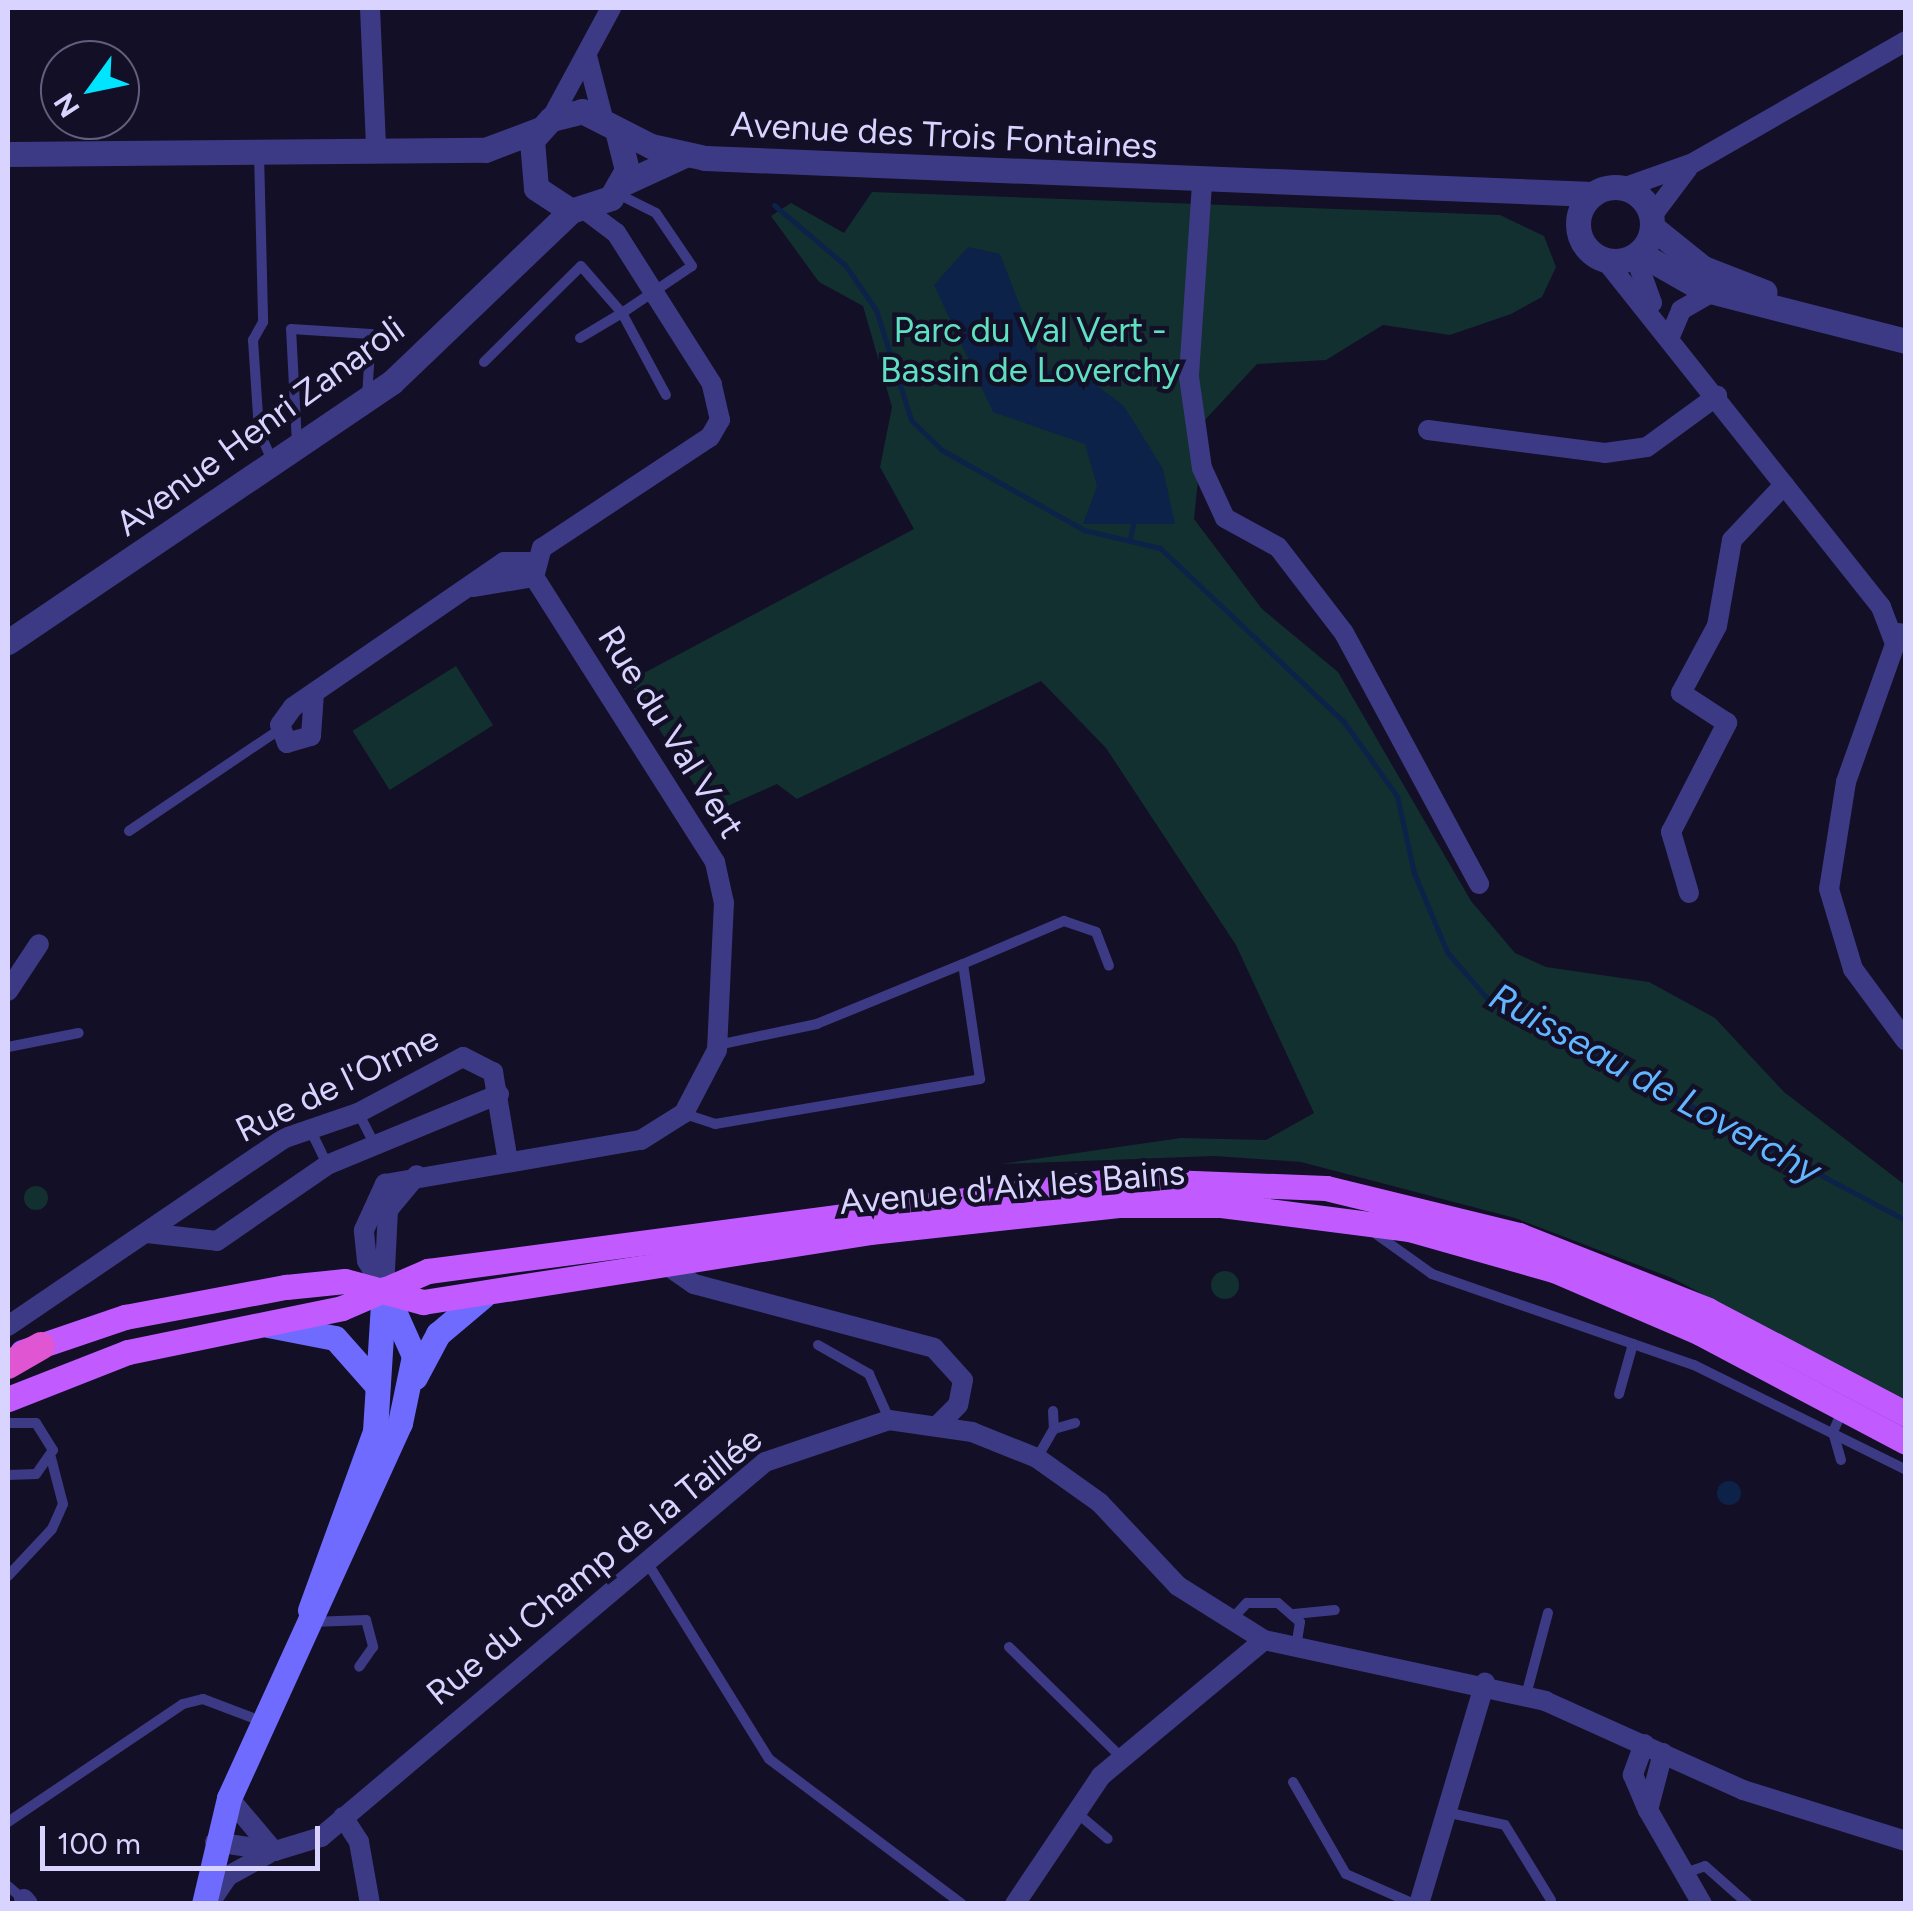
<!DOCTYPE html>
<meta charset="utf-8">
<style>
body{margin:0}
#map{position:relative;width:1913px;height:1911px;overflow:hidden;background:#130f26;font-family:Figtree,sans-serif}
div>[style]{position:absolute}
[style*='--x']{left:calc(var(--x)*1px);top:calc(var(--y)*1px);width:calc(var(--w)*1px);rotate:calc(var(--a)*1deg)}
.green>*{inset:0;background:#12302f;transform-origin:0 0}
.round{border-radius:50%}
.water>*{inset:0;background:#0c2248}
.stream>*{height:5px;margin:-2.5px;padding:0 2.5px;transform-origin:2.5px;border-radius:2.5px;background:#0c2248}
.service>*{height:10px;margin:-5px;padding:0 5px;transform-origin:5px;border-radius:5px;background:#3d3a85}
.minor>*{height:20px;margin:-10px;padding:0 10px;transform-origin:10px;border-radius:10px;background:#3d3a85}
.tertiary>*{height:25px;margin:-12.5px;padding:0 12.5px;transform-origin:12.5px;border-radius:12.5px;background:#3d3a85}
.tertiary>.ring{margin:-12.5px;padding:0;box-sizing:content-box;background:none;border:25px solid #3d3a85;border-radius:50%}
.secondary>*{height:25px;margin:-12.5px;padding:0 12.5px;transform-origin:12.5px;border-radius:12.5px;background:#6f6bff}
.primary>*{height:25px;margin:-12.5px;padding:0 12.5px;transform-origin:12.5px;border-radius:12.5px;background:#c25bff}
.trunk>*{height:28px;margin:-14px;padding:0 14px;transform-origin:14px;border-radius:14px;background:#e055d1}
span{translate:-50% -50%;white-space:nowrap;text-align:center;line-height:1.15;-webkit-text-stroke:9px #130f26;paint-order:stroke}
.street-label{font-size:35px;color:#d9d4ff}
.park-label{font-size:35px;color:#5fe0c0}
.water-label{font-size:38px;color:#62b6ff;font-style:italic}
.frame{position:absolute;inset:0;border:10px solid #d9d4ff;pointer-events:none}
.north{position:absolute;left:40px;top:40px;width:100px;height:100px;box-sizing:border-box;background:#130f26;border:2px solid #625e7d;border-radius:50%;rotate:237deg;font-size:28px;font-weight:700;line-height:40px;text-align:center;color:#d9d4ff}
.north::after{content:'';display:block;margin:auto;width:35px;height:45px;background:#00e5ff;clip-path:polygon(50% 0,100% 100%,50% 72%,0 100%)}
.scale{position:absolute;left:40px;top:1826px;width:280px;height:45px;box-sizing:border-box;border:5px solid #d9d4ff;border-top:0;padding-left:12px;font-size:30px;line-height:35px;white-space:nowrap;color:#d9d4ff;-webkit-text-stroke:8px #130f26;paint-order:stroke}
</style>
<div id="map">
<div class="green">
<i style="clip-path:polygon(872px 192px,1500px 215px,1544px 236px,1556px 267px,1542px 297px,1511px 314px,1450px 335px,1383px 325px,1326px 360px,1257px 364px,1204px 421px,1194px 519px,1262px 609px,1338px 672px,1471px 901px,1515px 953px,1546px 967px,1649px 982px,1715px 1018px,1784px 1092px,1905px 1185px,1905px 1401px,1672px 1278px,1515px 1218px,1301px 1162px,1214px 1156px,1001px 1164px,1181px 1138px,1266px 1140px,1314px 1113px,1236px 945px,1106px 748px,1041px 681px,797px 799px,777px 784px,712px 813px,629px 681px,914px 529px,880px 467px,892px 407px,863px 306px,819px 282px,771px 216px,791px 203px,844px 233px)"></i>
<i style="left:456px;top:666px;width:70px;height:122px;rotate:58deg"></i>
<i class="round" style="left:24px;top:1186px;width:24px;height:24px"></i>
<i class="round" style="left:1211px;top:1271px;width:28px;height:28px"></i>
</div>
<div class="water">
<i style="clip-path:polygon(968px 247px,1000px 254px,1045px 370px,1083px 375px,1124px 406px,1163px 469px,1175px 524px,1083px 524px,1097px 486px,1085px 444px,993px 412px,934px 285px)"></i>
<i class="round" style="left:1717px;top:1481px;width:24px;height:24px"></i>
</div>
<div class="stream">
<i style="--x:774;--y:205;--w:93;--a:40.2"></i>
<i style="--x:845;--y:265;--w:55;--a:55.4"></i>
<i style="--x:876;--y:310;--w:115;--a:72.3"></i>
<i style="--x:911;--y:420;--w:43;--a:44.1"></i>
<i style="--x:942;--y:450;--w:163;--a:29.4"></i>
<i style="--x:1084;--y:530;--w:78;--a:13.3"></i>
<i style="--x:1160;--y:548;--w:253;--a:43.4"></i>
<i style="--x:1344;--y:722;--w:91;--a:54.4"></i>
<i style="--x:1397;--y:796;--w:79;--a:77.6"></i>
<i style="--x:1414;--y:873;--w:86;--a:67.3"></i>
<i style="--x:1447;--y:952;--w:60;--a:49.1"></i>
<i style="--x:1486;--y:997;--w:476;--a:28"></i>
<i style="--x:1130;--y:538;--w:22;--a:-77"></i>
</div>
<div class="service">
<i style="--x:259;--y:153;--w:169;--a:88.6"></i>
<i style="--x:263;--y:322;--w:21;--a:119"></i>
<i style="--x:253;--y:340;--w:91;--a:86.2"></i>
<i style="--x:259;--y:431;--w:32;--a:66"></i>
<i style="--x:580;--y:338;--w:49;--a:-30.8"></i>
<i style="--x:622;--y:313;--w:93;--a:61.8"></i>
<i style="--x:484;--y:362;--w:136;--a:-44.7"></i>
<i style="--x:581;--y:266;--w:62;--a:48.9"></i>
<i style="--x:622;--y:313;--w:84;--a:-33.9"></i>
<i style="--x:692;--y:266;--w:64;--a:-124.2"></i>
<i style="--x:656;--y:213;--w:45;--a:-153.4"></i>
<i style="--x:297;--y:443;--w:114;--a:-93"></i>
<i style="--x:291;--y:329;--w:80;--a:3.6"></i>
<i style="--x:371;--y:334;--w:63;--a:93.6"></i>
<i style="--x:129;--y:831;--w:181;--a:-34"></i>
<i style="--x:963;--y:964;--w:110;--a:-23.1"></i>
<i style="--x:1064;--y:921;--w:34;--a:19"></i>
<i style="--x:1096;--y:932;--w:36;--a:69"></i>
<i style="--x:8;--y:1047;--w:72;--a:-11.2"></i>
<i style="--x:359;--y:1114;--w:35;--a:63"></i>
<i style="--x:685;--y:1114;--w:32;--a:18"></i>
<i style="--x:715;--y:1124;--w:269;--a:-9.6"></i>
<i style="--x:980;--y:1079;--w:116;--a:-98.4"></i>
<i style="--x:963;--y:964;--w:158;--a:157.7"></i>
<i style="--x:817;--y:1024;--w:102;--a:168.1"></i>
<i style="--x:309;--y:1127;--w:41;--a:64.1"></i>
<i style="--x:1376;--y:1234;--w:69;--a:35.5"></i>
<i style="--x:1432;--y:1274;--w:277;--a:19.2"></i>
<i style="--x:1694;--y:1365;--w:237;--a:26.3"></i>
<i style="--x:818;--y:1345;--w:59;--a:29.6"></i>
<i style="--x:869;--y:1374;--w:49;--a:66"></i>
<i style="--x:1619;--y:1394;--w:52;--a:-74.4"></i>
<i style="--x:1053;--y:1411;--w:18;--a:87"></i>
<i style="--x:8;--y:1423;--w:28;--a:0"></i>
<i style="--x:36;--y:1423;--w:32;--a:58"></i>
<i style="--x:53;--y:1450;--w:29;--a:125"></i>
<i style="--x:36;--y:1474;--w:28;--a:178"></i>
<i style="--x:1037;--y:1458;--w:34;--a:-60"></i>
<i style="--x:1054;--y:1429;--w:22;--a:-16"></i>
<i style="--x:1841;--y:1460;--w:29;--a:-106"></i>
<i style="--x:1833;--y:1432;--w:24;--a:-66"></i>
<i style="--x:645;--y:1559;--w:235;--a:58.2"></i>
<i style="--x:769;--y:1759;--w:241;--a:36.9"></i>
<i style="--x:8;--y:1576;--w:64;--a:-46.9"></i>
<i style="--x:52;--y:1529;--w:27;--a:-66"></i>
<i style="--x:63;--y:1504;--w:48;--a:-104.6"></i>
<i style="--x:1294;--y:1614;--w:41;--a:-5.6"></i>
<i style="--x:1230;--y:1621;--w:25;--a:-47"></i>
<i style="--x:1247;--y:1603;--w:31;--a:0"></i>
<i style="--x:1278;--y:1603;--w:29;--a:41"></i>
<i style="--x:1300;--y:1622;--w:26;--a:99"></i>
<i style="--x:312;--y:1622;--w:54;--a:-2.1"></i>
<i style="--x:366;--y:1620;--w:28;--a:75"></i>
<i style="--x:373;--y:1647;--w:24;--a:125"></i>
<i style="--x:1009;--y:1647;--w:157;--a:44.5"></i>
<i style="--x:1526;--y:1695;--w:85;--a:-75"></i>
<i style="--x:1293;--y:1782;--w:106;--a:60.1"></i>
<i style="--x:1346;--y:1874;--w:74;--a:23.8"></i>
<i style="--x:1077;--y:1813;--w:40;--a:40"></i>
<i style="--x:1450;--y:1813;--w:56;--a:12.3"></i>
<i style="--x:1505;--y:1825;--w:88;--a:58.5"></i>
<i style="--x:8;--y:1822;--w:211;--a:-34"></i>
<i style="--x:183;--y:1704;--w:21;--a:-14"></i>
<i style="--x:203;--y:1699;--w:62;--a:20.8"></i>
<i style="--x:1685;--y:1873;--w:21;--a:-19"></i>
<i style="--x:1705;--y:1866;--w:57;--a:41.5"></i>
<i style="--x:8;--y:1886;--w:21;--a:41"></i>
</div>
<div class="minor">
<i style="--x:370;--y:8;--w:140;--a:87.5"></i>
<i style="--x:587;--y:56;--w:64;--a:75.5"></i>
<i style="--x:551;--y:119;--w:126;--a:-61.6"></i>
<i style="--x:1202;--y:184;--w:193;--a:93.9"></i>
<i style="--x:1189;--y:377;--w:92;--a:81.9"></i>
<i style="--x:1202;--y:468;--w:55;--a:65.3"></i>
<i style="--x:1225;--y:518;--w:60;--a:28.7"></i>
<i style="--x:1278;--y:547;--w:108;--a:52.5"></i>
<i style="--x:1344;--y:633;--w:285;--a:61.7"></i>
<i style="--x:1623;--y:188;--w:74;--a:-19.7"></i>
<i style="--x:1693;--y:163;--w:245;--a:-29.8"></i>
<i style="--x:1652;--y:216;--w:60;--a:-53.1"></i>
<i style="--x:1635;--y:256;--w:50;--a:70.1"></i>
<i style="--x:1606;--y:261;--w:442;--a:51.5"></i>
<i style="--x:1881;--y:607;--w:36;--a:69"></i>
<i style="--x:1671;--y:334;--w:26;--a:-67"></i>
<i style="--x:1681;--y:310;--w:36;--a:-30"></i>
<i style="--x:1428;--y:430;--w:178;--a:7.4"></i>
<i style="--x:1605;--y:453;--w:42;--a:-8.1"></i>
<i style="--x:1647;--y:447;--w:87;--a:-36.1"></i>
<i style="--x:474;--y:587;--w:61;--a:-9.5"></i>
<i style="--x:1899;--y:633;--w:158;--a:109.6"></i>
<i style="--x:1846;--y:782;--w:108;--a:99"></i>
<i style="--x:1829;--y:889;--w:84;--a:73.3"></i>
<i style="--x:1853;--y:969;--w:89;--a:53.6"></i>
<i style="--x:314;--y:693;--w:43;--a:94"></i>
<i style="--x:311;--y:736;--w:25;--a:164"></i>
<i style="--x:287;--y:743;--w:19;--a:-111"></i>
<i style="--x:280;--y:725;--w:22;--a:-54"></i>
<i style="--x:293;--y:707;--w:256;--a:-34.5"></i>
<i style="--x:504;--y:562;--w:30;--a:0"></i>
<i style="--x:1689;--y:893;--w:64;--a:-106.4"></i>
<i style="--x:1671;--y:832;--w:123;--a:-62.8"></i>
<i style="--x:1727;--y:723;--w:55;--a:-146.9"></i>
<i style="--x:1681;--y:693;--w:76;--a:-61.8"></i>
<i style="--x:1717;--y:626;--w:87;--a:-80.1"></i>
<i style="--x:1732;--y:540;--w:76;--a:-46.6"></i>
<i style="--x:8;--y:991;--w:56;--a:-56.6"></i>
<i style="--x:147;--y:1233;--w:70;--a:6.5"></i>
<i style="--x:217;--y:1241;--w:134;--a:-34.6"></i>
<i style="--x:327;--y:1165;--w:186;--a:-22.4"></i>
<i style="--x:668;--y:1266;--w:32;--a:35"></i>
<i style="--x:694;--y:1284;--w:248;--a:14.9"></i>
<i style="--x:934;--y:1348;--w:43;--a:47.8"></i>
<i style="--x:963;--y:1380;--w:25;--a:101"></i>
<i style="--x:958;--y:1405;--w:27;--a:135"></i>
<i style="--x:384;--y:1289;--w:33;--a:-121"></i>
<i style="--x:367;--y:1261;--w:31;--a:-96"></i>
<i style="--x:364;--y:1230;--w:51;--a:-65.5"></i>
<i style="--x:385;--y:1184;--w:260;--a:-9.8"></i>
<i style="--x:641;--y:1140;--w:51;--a:-32.1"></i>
<i style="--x:684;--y:1113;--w:71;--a:-62.4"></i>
<i style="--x:717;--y:1050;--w:147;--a:-87.3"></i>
<i style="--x:724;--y:903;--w:42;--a:-102.4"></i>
<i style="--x:715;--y:862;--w:338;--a:-122.4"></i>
<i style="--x:534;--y:577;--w:30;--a:-75"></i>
<i style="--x:542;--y:548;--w:201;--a:-33.5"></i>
<i style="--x:710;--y:437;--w:20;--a:-60"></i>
<i style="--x:720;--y:420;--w:37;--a:-103"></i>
<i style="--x:712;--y:384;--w:179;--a:-122.4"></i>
<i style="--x:616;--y:233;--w:39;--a:-143"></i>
<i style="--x:384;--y:1289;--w:79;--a:-87.1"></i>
<i style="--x:388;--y:1210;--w:45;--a:-50.4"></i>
<i style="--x:8;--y:1326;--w:335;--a:-34.2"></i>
<i style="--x:285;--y:1138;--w:77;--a:-18.9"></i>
<i style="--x:358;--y:1113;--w:119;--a:-28.1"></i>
<i style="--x:463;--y:1057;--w:34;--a:27"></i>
<i style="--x:493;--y:1072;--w:91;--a:80.5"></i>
<i style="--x:1644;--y:1744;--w:33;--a:110"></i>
<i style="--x:1633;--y:1775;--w:38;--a:67"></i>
<i style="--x:1648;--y:1810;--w:59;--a:-75.3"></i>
<i style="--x:229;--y:1798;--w:68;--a:49.8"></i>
<i style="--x:1648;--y:1810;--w:108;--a:60.1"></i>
<i style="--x:343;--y:1817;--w:30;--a:57"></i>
<i style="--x:359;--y:1842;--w:63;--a:79.9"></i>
<i style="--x:215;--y:1842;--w:61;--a:8.5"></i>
<i style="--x:275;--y:1851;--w:48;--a:-16.9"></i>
<i style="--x:321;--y:1837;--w:581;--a:-40.18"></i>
<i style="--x:765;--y:1462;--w:131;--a:-18.7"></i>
<i style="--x:889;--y:1420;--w:84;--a:8.2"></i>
<i style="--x:972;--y:1432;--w:70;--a:21.8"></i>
<i style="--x:1037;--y:1458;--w:77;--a:35.5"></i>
<i style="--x:1100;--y:1503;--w:114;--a:46.8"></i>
<i style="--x:1178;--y:1586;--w:102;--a:32.1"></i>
<i style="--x:1264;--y:1640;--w:288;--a:12.2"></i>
<i style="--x:1545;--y:1701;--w:217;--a:24.2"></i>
<i style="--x:1743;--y:1790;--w:171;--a:17.4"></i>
<i style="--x:24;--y:1899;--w:6;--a:51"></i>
<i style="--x:209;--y:1904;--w:34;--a:-56"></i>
<i style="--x:228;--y:1876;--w:46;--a:-28.8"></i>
<i style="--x:1015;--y:1904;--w:154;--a:-56.1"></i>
<i style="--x:1101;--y:1776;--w:212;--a:-39.8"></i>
<i style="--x:1419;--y:1904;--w:231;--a:-73.4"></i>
</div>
<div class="tertiary">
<i style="--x:617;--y:130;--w:41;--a:76"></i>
<i style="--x:627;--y:170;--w:32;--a:120"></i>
<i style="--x:611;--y:198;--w:42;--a:162"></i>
<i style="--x:571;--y:211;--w:42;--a:-146.7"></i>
<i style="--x:536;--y:188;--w:48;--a:-94.8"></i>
<i style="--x:532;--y:140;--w:28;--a:-48"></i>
<i style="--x:551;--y:119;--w:32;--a:-14"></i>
<i style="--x:582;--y:111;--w:77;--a:26.9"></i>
<i style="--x:651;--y:146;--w:55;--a:12.5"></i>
<i style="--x:705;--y:158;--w:889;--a:2.32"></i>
<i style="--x:8;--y:154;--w:477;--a:-0.5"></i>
<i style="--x:485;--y:150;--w:57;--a:-20.7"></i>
<i style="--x:622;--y:184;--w:67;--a:-24.7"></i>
<i class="ring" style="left:1578px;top:187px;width:49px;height:49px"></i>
<i style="--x:1652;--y:227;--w:65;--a:38.8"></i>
<i style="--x:1703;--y:268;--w:66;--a:21.2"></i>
<i style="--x:1639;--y:253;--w:73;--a:29.7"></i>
<i style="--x:1702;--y:289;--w:211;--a:14.3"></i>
<i style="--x:8;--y:642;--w:464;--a:-34.1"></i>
<i style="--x:392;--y:382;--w:248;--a:-43.7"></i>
</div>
<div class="secondary">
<i style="--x:268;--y:1325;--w:68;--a:11"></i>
<i style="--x:335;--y:1338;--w:60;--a:48.4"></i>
<i style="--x:415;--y:1377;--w:49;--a:-61.9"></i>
<i style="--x:438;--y:1334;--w:59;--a:-40.2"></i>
<i style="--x:310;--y:1610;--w:190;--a:-70"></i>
<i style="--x:375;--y:1431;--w:142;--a:-86.4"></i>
<i style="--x:204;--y:1904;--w:109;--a:-76.7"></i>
<i style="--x:229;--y:1798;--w:412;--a:-65.5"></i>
<i style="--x:400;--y:1423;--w:68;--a:-78.2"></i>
<i style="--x:414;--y:1356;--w:73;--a:-114.1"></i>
</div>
<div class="primary">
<i style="--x:22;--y:1352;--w:109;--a:-18.8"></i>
<i style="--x:125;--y:1317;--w:164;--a:-10.6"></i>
<i style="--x:286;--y:1287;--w:59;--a:-5.8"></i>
<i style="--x:345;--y:1281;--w:81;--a:15.1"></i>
<i style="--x:423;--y:1302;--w:452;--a:-8.9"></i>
<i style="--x:870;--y:1232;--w:250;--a:-6.2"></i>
<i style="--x:1119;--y:1205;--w:102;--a:0"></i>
<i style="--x:1221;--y:1205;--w:190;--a:7.3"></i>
<i style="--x:1409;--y:1229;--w:151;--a:15.8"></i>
<i style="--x:1554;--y:1270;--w:159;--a:23.3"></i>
<i style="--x:1700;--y:1333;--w:233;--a:27.9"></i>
<i style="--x:8;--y:1399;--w:129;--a:-21.4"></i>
<i style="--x:128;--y:1352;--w:218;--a:-11.6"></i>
<i style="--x:342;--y:1308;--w:94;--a:-23.3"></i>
<i style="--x:428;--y:1271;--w:695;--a:-7.52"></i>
<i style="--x:1117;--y:1180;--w:209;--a:2.2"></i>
<i style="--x:1326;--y:1188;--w:199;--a:13.7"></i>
<i style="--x:1519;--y:1235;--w:203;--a:21.6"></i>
<i style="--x:1708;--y:1310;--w:224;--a:27.7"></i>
</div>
<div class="trunk">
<i style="--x:8;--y:1365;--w:38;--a:-30"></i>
</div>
<div class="street-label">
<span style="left:944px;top:135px;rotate:3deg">Avenue des Trois Fontaines</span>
<span style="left:260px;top:426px;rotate:-36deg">Avenue Henri Zanaroli</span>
<span style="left:671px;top:732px;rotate:58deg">Rue du Val Vert</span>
<span style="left:337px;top:1084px;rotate:-26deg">Rue de l'Orme</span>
<span style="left:1012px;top:1187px;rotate:-5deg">Avenue d'Aix les Bains</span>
<span style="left:594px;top:1566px;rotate:-39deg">Rue du Champ de la Taillée</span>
</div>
<div class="park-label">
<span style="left:1030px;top:350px">Parc du Val Vert -<br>Bassin de Loverchy</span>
</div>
<div class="water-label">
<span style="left:1655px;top:1084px;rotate:29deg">Ruisseau de Loverchy</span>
</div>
<div class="frame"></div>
<div class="north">N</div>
<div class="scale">100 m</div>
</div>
